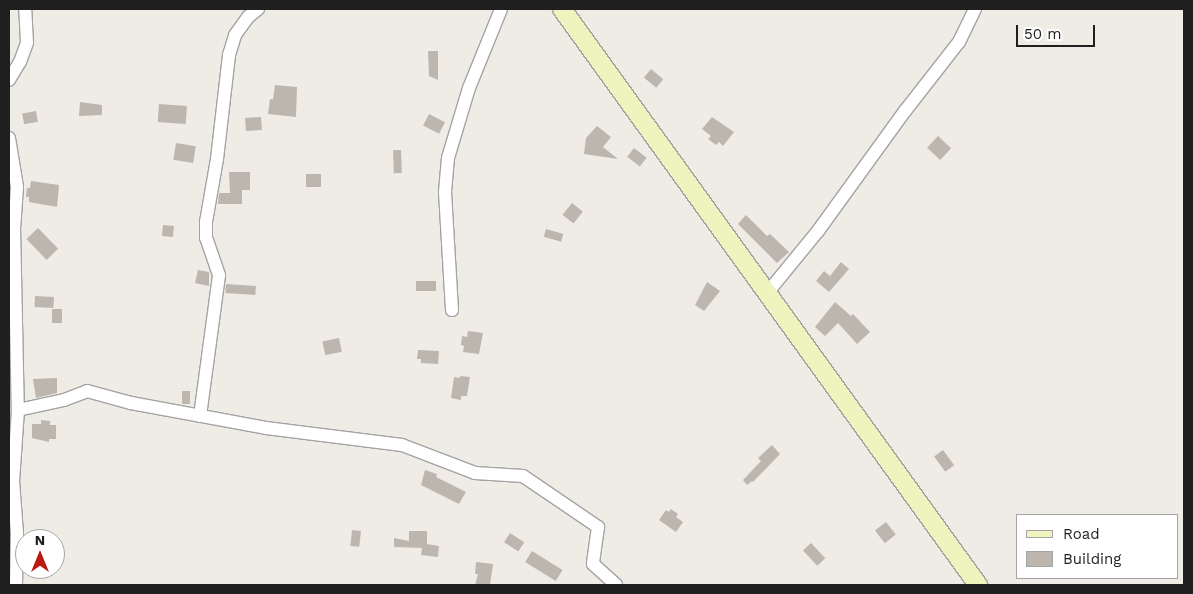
<!DOCTYPE html>
<style>
body{margin:0}
#map{position:relative;width:1193px;height:594px;overflow:hidden;background:#efece6;font-family:"Work Sans",sans-serif}
div>[style]{position:absolute}
[style*='--x']{left:calc(var(--x)*1px);top:calc(var(--y)*1px);width:calc(var(--w)*1px);rotate:calc(var(--a)*1deg)}
.building>*{inset:0;background:#bcb6af;transform-origin:0 0}
.roads{filter:drop-shadow(1px 0 #a3a3a3) drop-shadow(-1px 0 #a3a3a3) drop-shadow(0 1px #a3a3a3) drop-shadow(0 -1px #a3a3a3)}
.minor>*{height:12px;margin:-6px;padding:0 6px;transform-origin:6px;border-radius:6px;background:#fff}
.secondary>*{height:18px;margin:-9px;padding:0 9px;transform-origin:9px;border-radius:9px;background:#eff4be}
span{translate:-50% -50%;white-space:nowrap;text-align:center;line-height:1.15;-webkit-text-stroke:4px #fff;paint-order:stroke}
.frame{position:absolute;inset:0;border:10px solid #1f1f1f;pointer-events:none}
.legend{position:absolute;left:1016px;top:514px;width:162px;height:65px;box-sizing:border-box;background:#fff;border:1px solid #a5a5a5;margin:0;padding:6px 9px;list-style:none;font-size:15px;color:#1f1f1f}
.legend li{display:flex;align-items:center;gap:10px;height:25px}
.legend b{width:25px;border:1px solid #a5a5a5}
.north{position:absolute;left:15px;top:529px;width:50px;height:50px;box-sizing:border-box;background:#fff;border:1px solid #a5a5a5;border-radius:50%;rotate:0deg;font-size:14px;font-weight:700;line-height:20px;text-align:center;color:#1f1f1f}
.north::after{content:'';display:block;margin:auto;width:18px;height:22px;background:#bc1911;clip-path:polygon(50% 0,100% 100%,50% 72%,0 100%)}
.scale{position:absolute;left:1016px;top:25px;width:79px;height:22px;box-sizing:border-box;border:2px solid #1f1f1f;border-top:0;padding-left:6px;font-size:15px;line-height:18px;white-space:nowrap;color:#1f1f1f;-webkit-text-stroke:4px #fff;paint-order:stroke}
</style>
<div id="map">
<div class="building">
<i style="clip-path:polygon(428px 51px,438px 51px,438px 80px,429px 76px)"></i>
<i style="left:651px;top:69px;width:16px;height:11px;rotate:40deg"></i>
<i style="clip-path:polygon(275px 85px,297px 87px,296px 117px,268px 114px,270px 99px,273px 99px)"></i>
<i style="clip-path:polygon(80px 102px,102px 105px,102px 115px,79px 116px)"></i>
<i style="left:159px;top:104px;width:28px;height:18px;rotate:4deg"></i>
<i style="left:36px;top:111px;width:11px;height:14px;rotate:80deg"></i>
<i style="left:429px;top:114px;width:18px;height:13px;rotate:27deg"></i>
<i style="left:261px;top:117px;width:13px;height:16px;rotate:86deg"></i>
<i style="clip-path:polygon(712px 117px,734px 132px,723px 146px,719px 142px,716px 145px,708px 139px,711px 136px,702px 129px)"></i>
<i style="clip-path:polygon(597px 126px,611px 137px,603px 147px,618px 159px,584px 154px,586px 138px)"></i>
<i style="left:938px;top:136px;width:18px;height:16px;rotate:43deg"></i>
<i style="left:176px;top:143px;width:20px;height:17px;rotate:9deg"></i>
<i style="left:634px;top:148px;width:16px;height:11px;rotate:38deg"></i>
<i style="left:401px;top:150px;width:23px;height:8px;rotate:88deg"></i>
<i style="clip-path:polygon(229px 172px,250px 172px,250px 190px,242px 190px,242px 204px,218px 204px,219px 193px,230px 193px)"></i>
<i style="left:306px;top:174px;width:15px;height:13px"></i>
<i style="clip-path:polygon(31px 181px,59px 185px,57px 207px,29px 202px,29px 197px,26px 197px,27px 188px,30px 188px)"></i>
<i style="left:572px;top:203px;width:14px;height:15px;rotate:39deg"></i>
<i style="clip-path:polygon(746px 215px,767px 236px,770px 234px,789px 252px,777px 263px,738px 224px)"></i>
<i style="left:163px;top:225px;width:11px;height:11px;rotate:5deg"></i>
<i style="left:38px;top:228px;width:29px;height:16px;rotate:46deg"></i>
<i style="left:546px;top:229px;width:18px;height:8px;rotate:16deg"></i>
<i style="clip-path:polygon(841px 262px,849px 269px,829px 292px,816px 281px,824px 271px,830px 276px)"></i>
<i style="clip-path:polygon(198px 270px,209px 272px,209px 286px,195px 283px)"></i>
<i style="left:416px;top:281px;width:20px;height:10px"></i>
<i style="clip-path:polygon(707px 282px,720px 291px,704px 311px,695px 305px)"></i>
<i style="left:226px;top:284px;width:30px;height:9px;rotate:4deg"></i>
<i style="left:35px;top:296px;width:19px;height:11px;rotate:3deg"></i>
<i style="clip-path:polygon(835px 302px,851px 316px,853px 314px,870px 332px,857px 344px,838px 323px,825px 336px,815px 327px)"></i>
<i style="left:52px;top:309px;width:10px;height:14px"></i>
<i style="clip-path:polygon(468px 331px,483px 333px,479px 354px,463px 352px,464px 346px,461px 345px,462px 336px,467px 337px)"></i>
<i style="left:339px;top:338px;width:14px;height:17px;rotate:78deg"></i>
<i style="clip-path:polygon(418px 350px,439px 351px,438px 364px,421px 363px,421px 359px,417px 359px)"></i>
<i style="clip-path:polygon(460px 376px,470px 377px,467px 396px,461px 396px,461px 400px,451px 398px,454px 377px,460px 378px)"></i>
<i style="clip-path:polygon(57px 378px,57px 393px,36px 398px,33px 379px)"></i>
<i style="left:182px;top:391px;width:8px;height:13px"></i>
<i style="clip-path:polygon(41px 420px,50px 421px,50px 425px,56px 425px,56px 439px,49px 439px,49px 442px,32px 438px,32px 424px,41px 424px)"></i>
<i style="clip-path:polygon(772px 445px,780px 454px,753px 482px,752px 481px,747px 485px,743px 480px,761px 461px,758px 458px)"></i>
<i style="left:943px;top:450px;width:19px;height:11px;rotate:54deg"></i>
<i style="clip-path:polygon(425px 470px,437px 474px,436px 477px,466px 492px,459px 504px,421px 485px)"></i>
<i style="clip-path:polygon(671px 509px,678px 514px,676px 517px,683px 522px,676px 532px,659px 520px,666px 510px,669px 512px)"></i>
<i style="left:886px;top:522px;width:16px;height:14px;rotate:52deg"></i>
<i style="left:352px;top:530px;width:9px;height:16px;rotate:6deg"></i>
<i style="clip-path:polygon(409px 531px,427px 531px,427px 544px,439px 546px,438px 557px,421px 555px,422px 548px,394px 547px,394px 538px,409px 541px)"></i>
<i style="left:510px;top:533px;width:17px;height:11px;rotate:33deg"></i>
<i style="left:811px;top:543px;width:21px;height:11px;rotate:47deg"></i>
<i style="left:532px;top:551px;width:36px;height:13px;rotate:32deg"></i>
<i style="clip-path:polygon(476px 562px,493px 564px,490px 585px,475px 585px,478px 574px,475px 574px)"></i>
</div>
<div class="roads">
<div class="minor">
<i style="--x:9;--y:80;--w:21;--a:-59"></i>
<i style="--x:20;--y:62;--w:20;--a:-70"></i>
<i style="--x:27;--y:43;--w:34;--a:-93"></i>
<i style="--x:9;--y:138;--w:50;--a:80.7"></i>
<i style="--x:17;--y:187;--w:39;--a:94"></i>
<i style="--x:14;--y:226;--w:184;--a:88.8"></i>
<i style="--x:18;--y:410;--w:71;--a:94"></i>
<i style="--x:13;--y:481;--w:52;--a:85.6"></i>
<i style="--x:17;--y:533;--w:52;--a:91.1"></i>
<i style="--x:768;--y:292;--w:79;--a:-50.7"></i>
<i style="--x:818;--y:231;--w:148;--a:-54.1"></i>
<i style="--x:905;--y:111;--w:88;--a:-52"></i>
<i style="--x:959;--y:42;--w:37;--a:-64"></i>
<i style="--x:452;--y:310;--w:118;--a:-93.4"></i>
<i style="--x:445;--y:192;--w:34;--a:-85"></i>
<i style="--x:448;--y:158;--w:73;--a:-73.3"></i>
<i style="--x:469;--y:88;--w:85;--a:-67.9"></i>
<i style="--x:18;--y:410;--w:47;--a:-12.3"></i>
<i style="--x:64;--y:400;--w:25;--a:-21"></i>
<i style="--x:87;--y:391;--w:46;--a:15.3"></i>
<i style="--x:131;--y:403;--w:137;--a:10.5"></i>
<i style="--x:266;--y:428;--w:137;--a:7.1"></i>
<i style="--x:402;--y:445;--w:78;--a:21"></i>
<i style="--x:475;--y:473;--w:48;--a:3.6"></i>
<i style="--x:523;--y:476;--w:91;--a:34.2"></i>
<i style="--x:598;--y:527;--w:37;--a:98"></i>
<i style="--x:593;--y:564;--w:31;--a:42"></i>
<i style="--x:200;--y:416;--w:142;--a:-82.3"></i>
<i style="--x:219;--y:275;--w:39;--a:-109"></i>
<i style="--x:206;--y:238;--w:16;--a:-90"></i>
<i style="--x:206;--y:222;--w:64;--a:-80.1"></i>
<i style="--x:217;--y:159;--w:105;--a:-83.4"></i>
<i style="--x:229;--y:55;--w:21;--a:-73"></i>
<i style="--x:235;--y:35;--w:22;--a:-54"></i>
<i style="--x:248;--y:17;--w:13;--a:-39"></i>
</div>
<div class="secondary">
<i style="--x:562;--y:9;--w:711;--a:54.16"></i>
</div>
</div>
<div class="frame"></div>
<ul class="legend">
<li><b style="height:6px;background:#eff4be"></b>Road</li>
<li><b style="height:14px;background:#bcb6af"></b>Building</li>
</ul>
<div class="north">N</div>
<div class="scale">50 m</div>
</div>
